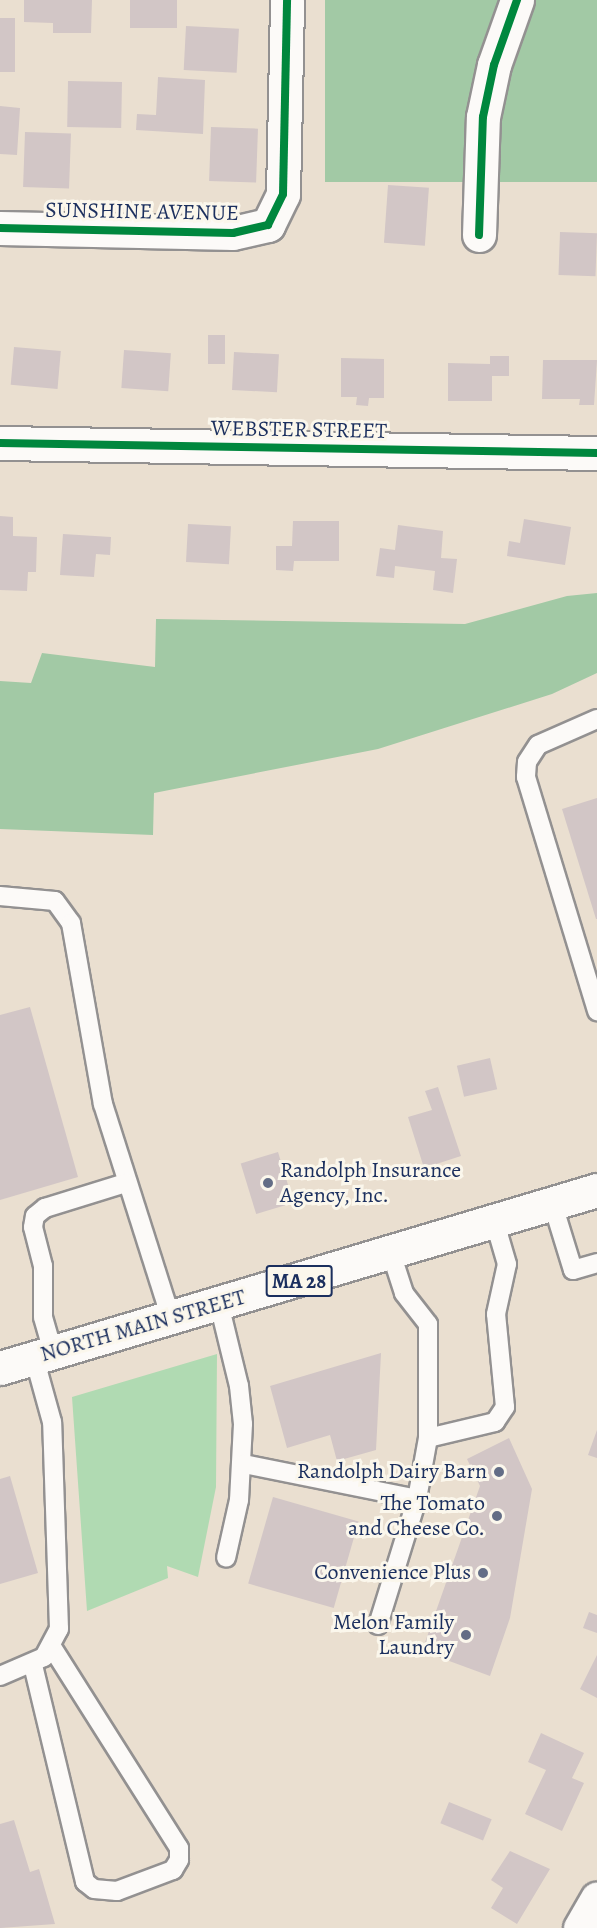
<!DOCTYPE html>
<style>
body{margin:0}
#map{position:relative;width:597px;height:1928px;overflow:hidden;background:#eadfd0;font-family:Alegreya,serif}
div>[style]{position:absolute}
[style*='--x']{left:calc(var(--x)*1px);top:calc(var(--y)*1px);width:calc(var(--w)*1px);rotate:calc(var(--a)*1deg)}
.green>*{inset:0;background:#b0dab2}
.forest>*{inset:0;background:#a2c9a5;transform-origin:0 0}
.building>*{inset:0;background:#d2c6c6;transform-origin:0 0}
.roads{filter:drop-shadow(2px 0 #939191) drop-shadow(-2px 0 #939191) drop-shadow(0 2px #939191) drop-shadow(0 -2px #939191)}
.service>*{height:18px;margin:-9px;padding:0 9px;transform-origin:9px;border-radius:9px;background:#fcfaf8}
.minor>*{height:33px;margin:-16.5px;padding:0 16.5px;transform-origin:16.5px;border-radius:16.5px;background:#fcfaf8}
.tertiary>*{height:33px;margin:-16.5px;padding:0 16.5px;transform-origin:16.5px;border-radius:16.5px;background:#fcfaf8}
.primary>*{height:33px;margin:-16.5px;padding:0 16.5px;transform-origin:16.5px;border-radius:16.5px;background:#fcfaf8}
.cycleway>*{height:8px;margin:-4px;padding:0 4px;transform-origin:4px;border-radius:4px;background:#00873e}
.dots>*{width:16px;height:16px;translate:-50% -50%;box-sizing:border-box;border:3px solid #fbf7ec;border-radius:50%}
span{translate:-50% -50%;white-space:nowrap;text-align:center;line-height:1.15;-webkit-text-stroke:6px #fbf7ec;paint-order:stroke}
.shield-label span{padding:2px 4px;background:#fbf7ec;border:2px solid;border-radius:4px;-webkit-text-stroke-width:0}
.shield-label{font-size:21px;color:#1b2f5e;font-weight:700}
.street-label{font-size:22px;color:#1b2f5e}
.poi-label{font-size:22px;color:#1b2f5e}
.left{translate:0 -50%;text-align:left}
.right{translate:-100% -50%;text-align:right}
</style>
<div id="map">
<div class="green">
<i style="clip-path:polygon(217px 1354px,216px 1487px,198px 1577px,167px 1566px,168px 1578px,87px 1611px,72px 1397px)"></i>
</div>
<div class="forest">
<i style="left:325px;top:0;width:272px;height:182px"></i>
<i style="clip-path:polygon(597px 593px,597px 673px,552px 694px,378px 749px,154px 793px,153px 835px,0 829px,0 681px,31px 683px,42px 653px,155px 667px,156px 619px,465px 624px,567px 596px)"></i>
</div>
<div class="building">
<i style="clip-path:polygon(24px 0,92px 0,91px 33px,53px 33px,53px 23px,24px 22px)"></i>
<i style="left:130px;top:0;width:47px;height:28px"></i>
<i style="left:0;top:18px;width:15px;height:54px"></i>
<i style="left:186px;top:26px;width:53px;height:44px;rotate:3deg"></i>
<i style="clip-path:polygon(158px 77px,205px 80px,203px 134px,136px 130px,137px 114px,156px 115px)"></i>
<i style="left:68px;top:81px;width:54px;height:46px;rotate:1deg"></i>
<i style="clip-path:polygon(0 106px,20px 108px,17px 155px,0 154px)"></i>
<i style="left:211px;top:127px;width:47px;height:54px;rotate:2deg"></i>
<i style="left:25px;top:132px;width:46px;height:55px;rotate:2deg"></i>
<i style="left:388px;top:185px;width:41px;height:58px;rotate:4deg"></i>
<i style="left:560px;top:232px;width:37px;height:43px;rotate:2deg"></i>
<i style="left:208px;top:335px;width:17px;height:29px"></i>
<i style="left:14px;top:347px;width:47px;height:38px;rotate:5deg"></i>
<i style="left:124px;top:350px;width:47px;height:38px;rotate:4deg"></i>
<i style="left:234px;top:352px;width:45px;height:38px;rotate:3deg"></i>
<i style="clip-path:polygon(490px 356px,509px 356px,509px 376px,492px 376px,492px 401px,448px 401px,448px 363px,490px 364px)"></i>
<i style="clip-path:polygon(341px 358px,384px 359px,384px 398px,369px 398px,368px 406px,356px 405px,357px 397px,341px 397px)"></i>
<i style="clip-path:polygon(543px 360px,597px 360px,594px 405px,579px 405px,580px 399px,542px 399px)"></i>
<i style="clip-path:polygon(0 516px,13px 517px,13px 536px,37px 537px,36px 572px,28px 572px,27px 591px,0 590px)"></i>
<i style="clip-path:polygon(524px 519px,571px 527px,565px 565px,507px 556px,509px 541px,520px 543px)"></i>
<i style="clip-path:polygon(293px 521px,339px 521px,339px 561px,294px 561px,293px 571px,276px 570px,276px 546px,292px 546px)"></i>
<i style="left:188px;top:524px;width:43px;height:38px;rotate:3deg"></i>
<i style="clip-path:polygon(398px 525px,443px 531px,441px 558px,457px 559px,453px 593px,433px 590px,435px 571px,395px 566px,394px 578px,376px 576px,380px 548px,395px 550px)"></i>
<i style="clip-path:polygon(63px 534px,111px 537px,110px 555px,96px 554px,94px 577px,60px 575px)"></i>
<i style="clip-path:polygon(597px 798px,597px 919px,596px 919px,562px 809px)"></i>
<i style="clip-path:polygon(30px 1007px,78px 1177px,0 1200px,0 1015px)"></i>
<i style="left:490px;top:1058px;width:32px;height:34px;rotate:77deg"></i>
<i style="clip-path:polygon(438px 1087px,461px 1156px,424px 1168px,408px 1117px,432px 1110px,425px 1091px)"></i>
<i style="left:278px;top:1152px;width:53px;height:39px;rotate:73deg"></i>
<i style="clip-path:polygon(381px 1353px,376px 1450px,337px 1461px,330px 1435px,287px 1448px,270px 1386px)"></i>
<i style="clip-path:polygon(597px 1430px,597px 1458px,588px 1455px)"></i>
<i style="clip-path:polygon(509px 1438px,532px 1489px,510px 1618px,490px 1676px,422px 1651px,480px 1486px,467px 1459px)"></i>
<i style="clip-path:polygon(10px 1476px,38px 1573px,0 1584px,0 1479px)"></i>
<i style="left:273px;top:1497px;width:89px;height:90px;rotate:16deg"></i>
<i style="clip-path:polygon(589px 1612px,597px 1615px,597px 1633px,583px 1628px)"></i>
<i style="clip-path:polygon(597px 1655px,597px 1698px,580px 1689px)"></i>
<i style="clip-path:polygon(541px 1733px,584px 1753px,572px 1778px,584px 1783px,562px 1831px,525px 1814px,546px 1770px,528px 1762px)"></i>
<i style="left:449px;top:1802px;width:46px;height:23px;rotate:22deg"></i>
<i style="clip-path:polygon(14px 1820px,30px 1872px,39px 1869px,55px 1924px,0 1928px,0 1824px)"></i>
<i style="clip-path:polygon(510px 1851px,550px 1869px,517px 1924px,491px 1908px,503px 1888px,491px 1880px)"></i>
</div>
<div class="roads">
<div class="service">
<i style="--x:597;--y:719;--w:64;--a:156.2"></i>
<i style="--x:538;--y:745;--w:20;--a:123"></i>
<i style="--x:527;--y:762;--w:15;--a:94"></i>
<i style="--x:526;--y:777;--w:245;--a:73.1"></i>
<i style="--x:0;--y:896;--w:55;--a:5.2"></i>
<i style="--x:55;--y:901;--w:27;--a:54"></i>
<i style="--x:71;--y:923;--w:184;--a:80"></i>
<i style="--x:103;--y:1104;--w:225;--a:72.4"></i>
<i style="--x:553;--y:1205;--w:68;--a:72.9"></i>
<i style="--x:573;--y:1270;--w:25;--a:-16"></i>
<i style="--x:219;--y:1304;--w:84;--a:76.3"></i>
<i style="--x:239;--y:1386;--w:38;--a:84"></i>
<i style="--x:243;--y:1424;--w:76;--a:93"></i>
<i style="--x:239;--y:1500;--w:59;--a:102.6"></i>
<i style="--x:53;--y:1352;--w:36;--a:-106"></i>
<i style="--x:43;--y:1317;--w:51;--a:-90"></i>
<i style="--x:43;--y:1266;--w:40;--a:-104.4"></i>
<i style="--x:33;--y:1227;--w:11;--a:-80"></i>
<i style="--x:35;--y:1216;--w:13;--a:-39"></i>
<i style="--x:45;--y:1208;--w:85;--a:-17.2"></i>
<i style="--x:428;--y:1438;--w:69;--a:-13.4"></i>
<i style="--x:495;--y:1422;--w:18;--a:-56"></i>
<i style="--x:505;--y:1407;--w:93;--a:-95.5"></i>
<i style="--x:496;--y:1314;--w:51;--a:-77.6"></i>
<i style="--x:507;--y:1264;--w:43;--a:-106.3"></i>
<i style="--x:244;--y:1464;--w:177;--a:11.4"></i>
<i style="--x:378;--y:1625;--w:132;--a:-72.8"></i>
<i style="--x:417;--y:1499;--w:62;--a:-79.8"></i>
<i style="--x:428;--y:1438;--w:114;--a:-90"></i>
<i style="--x:428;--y:1324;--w:39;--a:-128"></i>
<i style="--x:404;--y:1293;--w:42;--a:-108"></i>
<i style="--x:33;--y:1665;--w:223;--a:76.5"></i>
<i style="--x:85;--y:1882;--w:11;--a:38"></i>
<i style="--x:94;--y:1889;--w:23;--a:5"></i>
<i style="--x:117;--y:1891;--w:60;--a:-20.6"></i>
<i style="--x:173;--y:1870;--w:12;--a:-59"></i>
<i style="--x:179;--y:1860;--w:12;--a:-90"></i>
<i style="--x:179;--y:1848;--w:238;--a:-122.3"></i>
<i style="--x:0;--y:1676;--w:48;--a:-23.4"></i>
<i style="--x:44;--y:1657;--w:32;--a:-62"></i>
<i style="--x:59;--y:1629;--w:207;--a:-91.9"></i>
<i style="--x:52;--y:1422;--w:67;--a:-105.5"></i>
</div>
<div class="minor">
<i style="--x:0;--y:228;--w:233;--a:1.2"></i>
<i style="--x:233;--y:233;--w:36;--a:-13"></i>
<i style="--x:268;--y:225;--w:34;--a:-64"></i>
<i style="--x:283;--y:194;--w:194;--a:-88.8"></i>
<i style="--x:479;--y:235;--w:118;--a:-88.1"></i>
<i style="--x:483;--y:117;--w:53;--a:-78.1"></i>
<i style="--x:494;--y:65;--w:69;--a:-70.5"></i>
<i style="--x:0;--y:443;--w:597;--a:0.96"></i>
</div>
<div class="tertiary">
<i style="--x:580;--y:1928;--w:34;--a:-60"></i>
</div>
<div class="primary">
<i style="--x:0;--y:1368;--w:623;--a:-16.6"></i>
</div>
</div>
<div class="cycleway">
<i style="--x:0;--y:228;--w:233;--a:1.2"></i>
<i style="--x:233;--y:233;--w:36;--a:-13"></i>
<i style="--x:268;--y:225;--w:34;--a:-64"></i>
<i style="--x:283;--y:194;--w:194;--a:-88.8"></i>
<i style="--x:479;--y:235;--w:118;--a:-88.1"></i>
<i style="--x:483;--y:117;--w:53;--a:-78.1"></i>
<i style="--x:494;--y:65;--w:69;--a:-70.5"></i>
<i style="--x:0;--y:443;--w:597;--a:0.96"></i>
</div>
<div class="dots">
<i style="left:268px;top:1183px;background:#636d86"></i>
<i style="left:499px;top:1472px;background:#636d86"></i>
<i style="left:497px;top:1516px;background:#636d86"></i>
<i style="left:483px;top:1573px;background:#636d86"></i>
<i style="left:466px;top:1635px;background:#636d86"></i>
</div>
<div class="shield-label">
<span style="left:299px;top:1281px">MA 28</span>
</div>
<div class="street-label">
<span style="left:142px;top:212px;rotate:1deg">SUNSHINE AVENUE</span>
<span style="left:299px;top:430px;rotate:1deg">WEBSTER STREET</span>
<span style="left:143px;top:1326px;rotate:-16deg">NORTH MAIN STREET</span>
</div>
<div class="poi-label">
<span class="left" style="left:280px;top:1183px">Randolph Insurance<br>Agency, Inc.</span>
<span class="right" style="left:487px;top:1472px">Randolph Dairy Barn</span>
<span class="right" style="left:485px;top:1516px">The Tomato<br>and Cheese Co.</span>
<span class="right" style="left:471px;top:1573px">Convenience Plus</span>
<span class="right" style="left:454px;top:1635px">Melon Family<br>Laundry</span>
</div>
</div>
